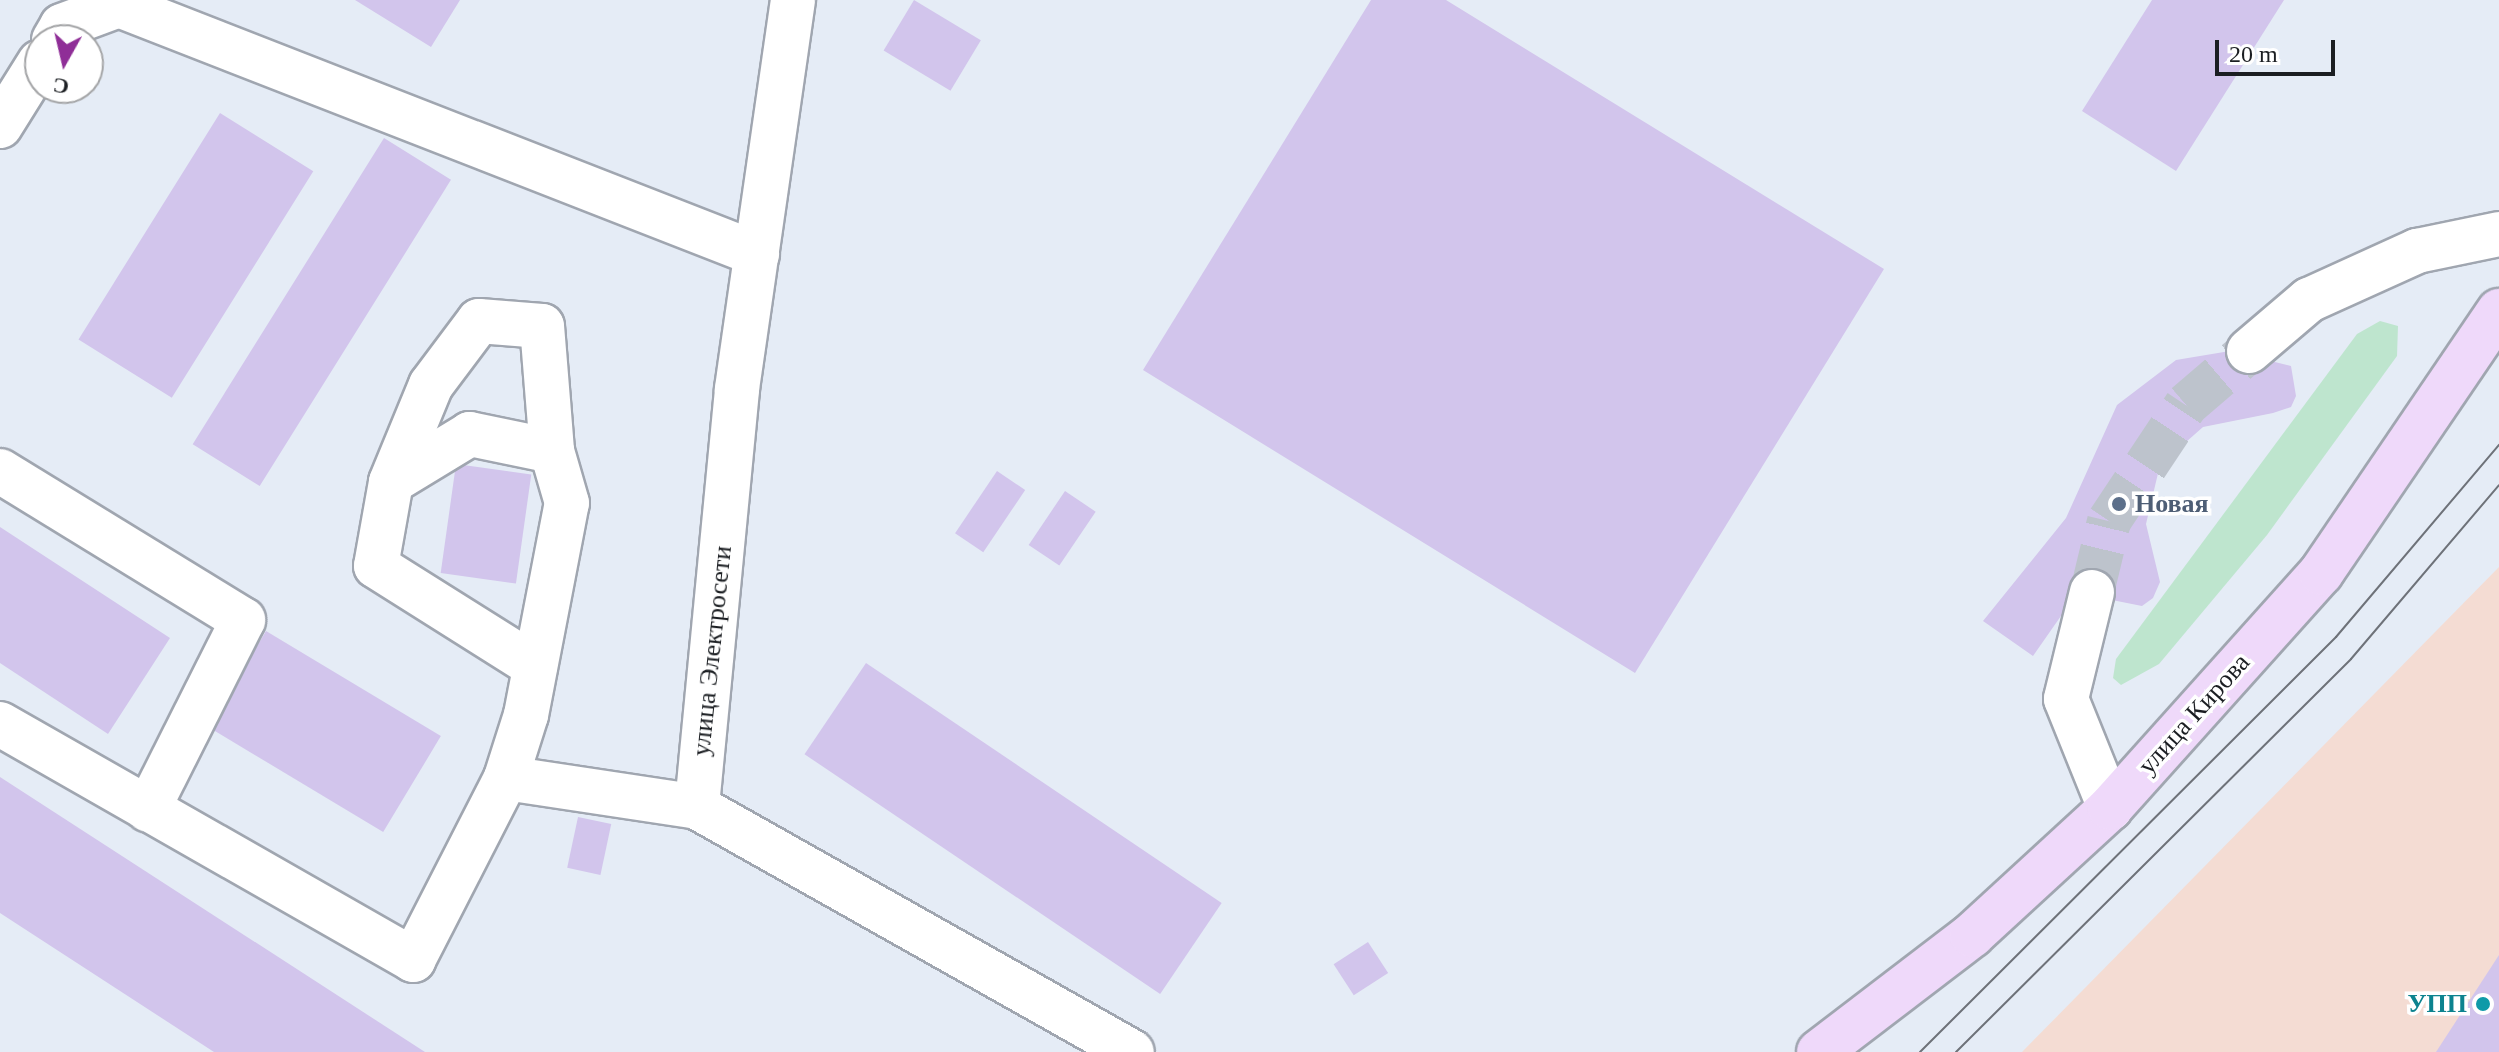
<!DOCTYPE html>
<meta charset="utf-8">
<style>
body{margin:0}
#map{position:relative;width:2499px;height:1052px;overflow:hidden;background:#e5ecf6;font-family:"Times New Roman",serif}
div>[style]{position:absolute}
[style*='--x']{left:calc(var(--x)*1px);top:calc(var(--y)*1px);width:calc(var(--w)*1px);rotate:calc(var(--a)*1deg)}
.industrial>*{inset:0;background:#f4dcd3}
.green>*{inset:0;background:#bee5ce}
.building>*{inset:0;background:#d2c5ec;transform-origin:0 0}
.minor-tunnel>*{height:44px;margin-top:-22px;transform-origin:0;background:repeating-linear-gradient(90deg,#bdc3cc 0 44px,transparent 0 66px)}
.roads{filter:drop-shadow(2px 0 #a0a6b0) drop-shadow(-2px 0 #a0a6b0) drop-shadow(0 2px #a0a6b0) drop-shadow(0 -2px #a0a6b0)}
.minor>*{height:44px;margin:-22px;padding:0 22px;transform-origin:22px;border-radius:22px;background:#fff}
.major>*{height:44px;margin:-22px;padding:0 22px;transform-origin:22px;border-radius:22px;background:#efd9fa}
.tram>*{height:2px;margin:-1px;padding:0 1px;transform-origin:1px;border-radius:1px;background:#6e7279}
.dots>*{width:22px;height:22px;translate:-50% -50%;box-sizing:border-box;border:4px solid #fff;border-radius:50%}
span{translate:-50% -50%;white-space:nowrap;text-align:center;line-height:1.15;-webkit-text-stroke:7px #fff;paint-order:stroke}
.service-label{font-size:26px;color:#4e5e75;font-weight:700}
.left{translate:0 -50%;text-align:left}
.street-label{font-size:26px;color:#1b1e22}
.culture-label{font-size:26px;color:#0d838f;font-weight:700}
.right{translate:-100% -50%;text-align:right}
.north{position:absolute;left:24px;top:24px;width:80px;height:80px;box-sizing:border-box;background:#fff;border:2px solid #a4a5a7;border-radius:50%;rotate:188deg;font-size:22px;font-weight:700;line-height:32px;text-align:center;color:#1b1e22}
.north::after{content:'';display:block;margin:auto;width:28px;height:36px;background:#8f2e97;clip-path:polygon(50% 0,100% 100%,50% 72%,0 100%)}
.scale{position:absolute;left:2215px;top:40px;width:120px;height:36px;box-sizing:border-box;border:4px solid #1b1e22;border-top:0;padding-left:10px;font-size:24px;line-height:28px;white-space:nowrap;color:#1b1e22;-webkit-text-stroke:6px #fff;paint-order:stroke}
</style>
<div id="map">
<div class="industrial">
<i style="clip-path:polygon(2499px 567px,2499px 1052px,2022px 1052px)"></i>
</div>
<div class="green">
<i style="clip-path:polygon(2380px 321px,2398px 326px,2397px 356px,2267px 535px,2159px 664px,2121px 685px,2113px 678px,2116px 659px,2357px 334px)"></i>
</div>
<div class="building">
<i style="clip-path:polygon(355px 0,460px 0,431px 47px)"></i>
<i style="left:914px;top:0;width:78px;height:59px;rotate:31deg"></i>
<i style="clip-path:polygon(1371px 0,1446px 0,1884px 269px,1635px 673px,1143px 370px)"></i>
<i style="clip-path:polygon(2152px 0,2284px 0,2176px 171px,2082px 111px)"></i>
<i style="left:220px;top:113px;width:110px;height:267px;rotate:32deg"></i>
<i style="left:384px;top:138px;width:79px;height:361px;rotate:32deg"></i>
<i style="clip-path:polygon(2230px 351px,2291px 366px,2296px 396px,2291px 407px,2273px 413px,2203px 427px,2160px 465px,2146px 524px,2160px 582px,2153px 598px,2142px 606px,2077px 593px,2033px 656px,1983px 621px,2066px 518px,2117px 405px,2176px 360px)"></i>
<i style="left:456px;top:464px;width:76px;height:110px;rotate:8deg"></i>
<i style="left:997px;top:471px;width:34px;height:75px;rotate:34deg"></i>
<i style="left:1065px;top:491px;width:37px;height:65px;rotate:34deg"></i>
<i style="clip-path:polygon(0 527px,170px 638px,108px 734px,0 663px)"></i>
<i style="left:266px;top:631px;width:204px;height:112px;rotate:31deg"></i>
<i style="left:866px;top:663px;width:429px;height:110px;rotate:34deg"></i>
<i style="clip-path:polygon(0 777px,425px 1052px,214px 1052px,0 913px)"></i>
<i style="left:578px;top:817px;width:34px;height:52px;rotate:12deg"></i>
<i style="left:1368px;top:942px;width:37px;height:41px;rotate:57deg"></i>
<i style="clip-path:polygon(2499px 955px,2499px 1052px,2436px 1052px)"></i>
</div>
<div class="minor-tunnel">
<i style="--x:2092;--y:592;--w:73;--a:-76.5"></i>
<i style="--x:2109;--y:521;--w:139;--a:-56.4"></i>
<i style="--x:2186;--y:405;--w:83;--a:-40.6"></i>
</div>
<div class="roads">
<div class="minor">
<i style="--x:793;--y:0;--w:394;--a:98.2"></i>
<i style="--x:737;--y:390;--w:419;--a:95.5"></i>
<i style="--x:697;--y:807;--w:499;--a:29.4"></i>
<i style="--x:54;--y:40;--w:16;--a:-60"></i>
<i style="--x:62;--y:26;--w:61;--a:-20.2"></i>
<i style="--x:119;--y:5;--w:685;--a:21.32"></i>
<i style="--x:0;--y:126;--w:75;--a:-58"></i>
<i style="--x:2249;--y:351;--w:79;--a:-40.4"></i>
<i style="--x:2309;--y:300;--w:119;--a:-24.4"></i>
<i style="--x:2417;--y:251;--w:84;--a:-11.7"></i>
<i style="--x:0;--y:471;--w:285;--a:31.5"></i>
<i style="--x:243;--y:620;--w:212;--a:116.7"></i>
<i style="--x:391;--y:482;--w:105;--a:-67.6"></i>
<i style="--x:431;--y:385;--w:80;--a:-53.1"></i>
<i style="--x:479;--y:321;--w:63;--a:4.5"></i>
<i style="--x:542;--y:326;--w:125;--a:85.4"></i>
<i style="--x:2092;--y:592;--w:110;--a:103.7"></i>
<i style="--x:2066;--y:699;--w:118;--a:68"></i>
<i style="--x:0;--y:724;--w:476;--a:29.7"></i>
<i style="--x:413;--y:960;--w:204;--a:-62.9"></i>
<i style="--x:506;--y:778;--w:193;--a:8.6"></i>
<i style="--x:506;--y:778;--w:66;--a:-72.4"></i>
<i style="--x:526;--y:715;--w:216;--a:-79.1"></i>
<i style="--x:567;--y:503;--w:54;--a:-106.1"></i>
<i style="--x:552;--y:451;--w:84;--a:-168.3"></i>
<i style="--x:470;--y:434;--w:92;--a:148.7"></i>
<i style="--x:391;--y:482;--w:85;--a:100.1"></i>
<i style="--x:376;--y:566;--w:188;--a:32.2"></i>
</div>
<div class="major">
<i style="--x:1819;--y:1052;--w:193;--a:-37.4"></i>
<i style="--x:1972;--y:935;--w:188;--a:-42.6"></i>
<i style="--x:2110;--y:808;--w:316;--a:-48.1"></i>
<i style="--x:2321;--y:573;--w:317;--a:-55.8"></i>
</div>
</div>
<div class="tram">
<i style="--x:1920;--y:1052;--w:588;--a:-44.93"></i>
<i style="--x:2336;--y:637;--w:252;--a:-49.7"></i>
<i style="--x:1956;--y:1052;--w:557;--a:-44.85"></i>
<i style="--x:2351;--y:659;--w:228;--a:-49.6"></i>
</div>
<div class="dots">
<i style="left:2119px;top:504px;background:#5c6f8a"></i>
<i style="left:2483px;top:1004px;background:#0f9aa8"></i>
</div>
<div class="service-label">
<span class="left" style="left:2135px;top:504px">Новая</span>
</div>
<div class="street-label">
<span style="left:712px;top:651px;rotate:-84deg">улица Электросети</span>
<span style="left:2194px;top:714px;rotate:-48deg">улица Кирова</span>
</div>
<div class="culture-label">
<span class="right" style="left:2467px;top:1004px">УПП</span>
</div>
<div class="north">С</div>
<div class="scale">20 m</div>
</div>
